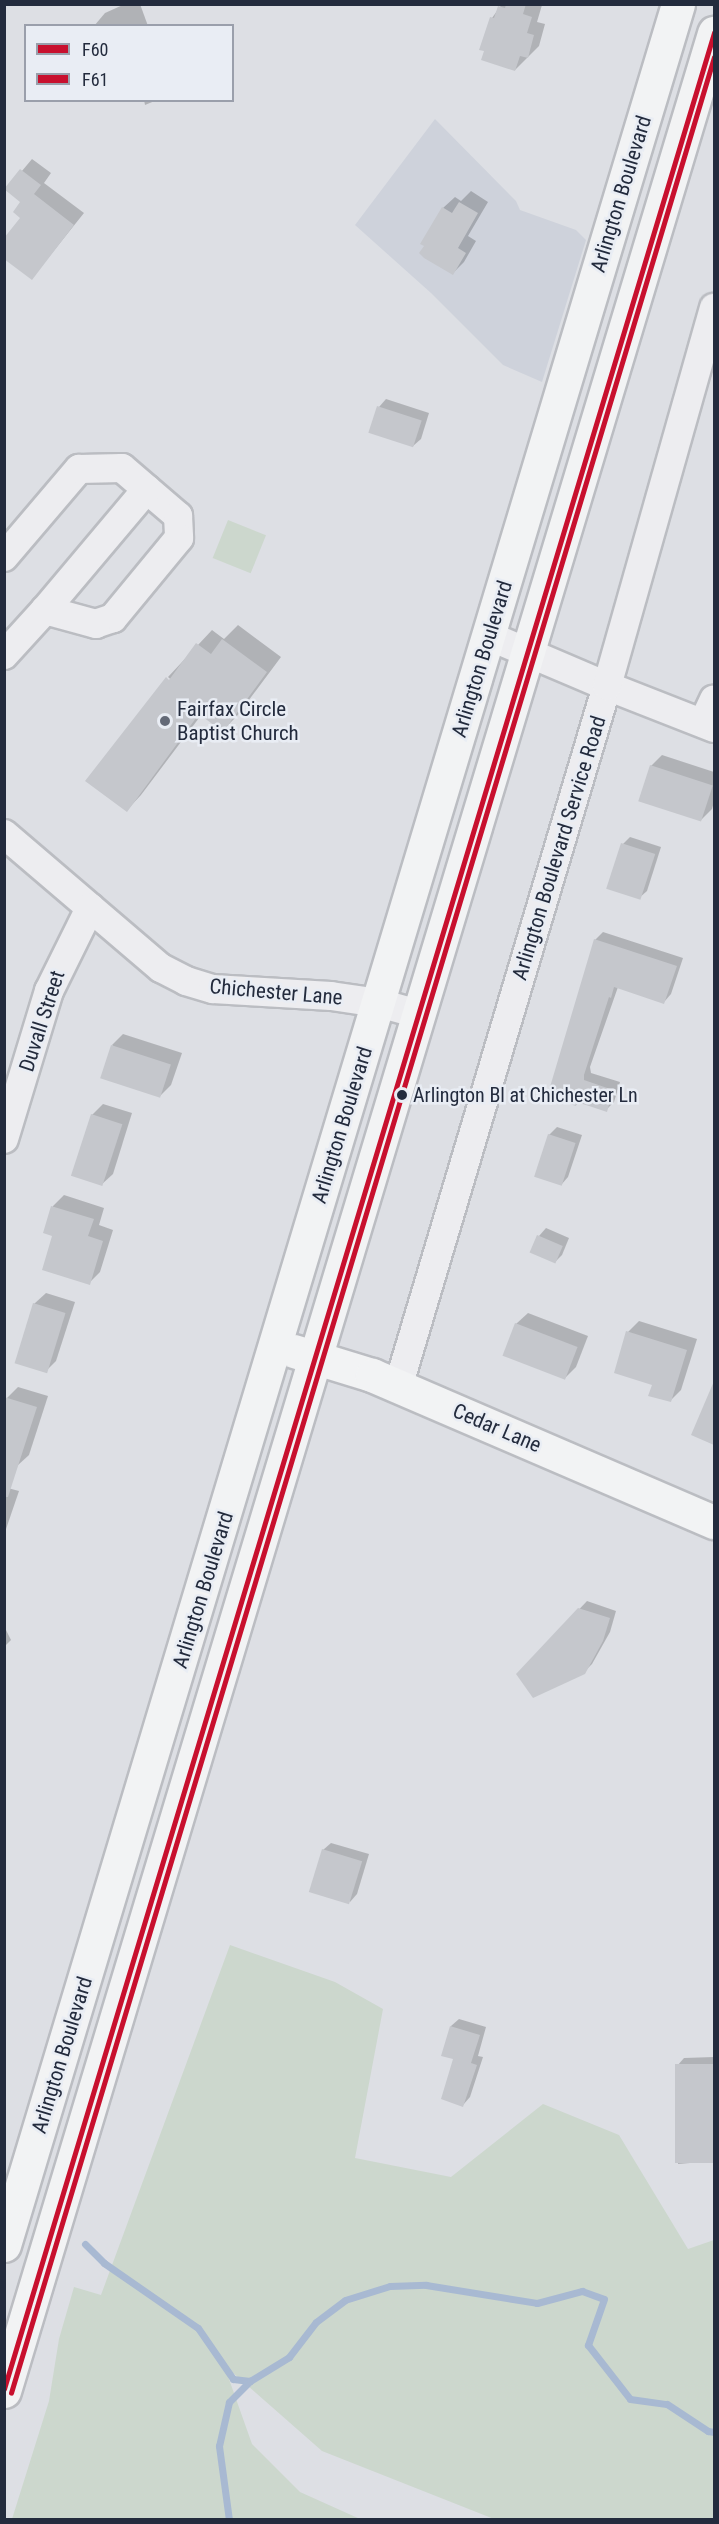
<!DOCTYPE html>
<style>
body{margin:0}
#map{position:relative;width:719px;height:2524px;overflow:hidden;background:#dddfe4;font-family:"Roboto Condensed",sans-serif}
div>[style]{position:absolute}
[style*='--x']{left:calc(var(--x)*1px);top:calc(var(--y)*1px);width:calc(var(--w)*1px);rotate:calc(var(--a)*1deg)}
.built>*{inset:0;background:#ced2db}
.green>*{inset:0;background:#ccd7cd;transform-origin:0 0}
.shadow>*{inset:0;background:#0003}
.stream>*{height:7px;margin:-3.5px;padding:0 3.5px;transform-origin:3.5px;border-radius:3.5px;background:#a8b9d2}
.building>*{inset:0;background:#c5c7cc;transform-origin:0 0}
.roads{filter:drop-shadow(2px 0 #bbbdc2) drop-shadow(-2px 0 #bbbdc2) drop-shadow(0 2px #bbbdc2) drop-shadow(0 -2px #bbbdc2)}
.minor>*{height:28px;margin:-14px;padding:0 14px;transform-origin:14px;border-radius:14px;background:#ededf0}
.major>*{height:33px;margin:-16.5px;padding:0 16.5px;transform-origin:16.5px;border-radius:16.5px;background:#f2f3f4}
.bus-1>*{height:4.5px;margin:-2.25px;padding:0 2.25px;transform-origin:2.25px;border-radius:2.25px;background:#c8102e}
.bus-2>*{height:4.5px;margin:-2.25px;padding:0 2.25px;transform-origin:2.25px;border-radius:2.25px;background:#c8102e}
.dots>*{width:16px;height:16px;translate:-50% -50%;box-sizing:border-box;border:3px solid #e9edf4;border-radius:50%}
span{translate:-50% -50%;white-space:nowrap;text-align:center;line-height:1.15;-webkit-text-stroke:5px #e9edf4;paint-order:stroke}
.bus-label{font-size:20px;color:#232b3d}
.left{translate:0 -50%;text-align:left}
.street-label{font-size:21px;color:#232b3d}
.poi-label{font-size:21px;color:#232b3d}
.frame{position:absolute;inset:0;border:6px solid #232b3d;pointer-events:none}
.legend{position:absolute;left:24px;top:24px;width:210px;height:78px;box-sizing:border-box;background:#e9edf4;border:2px solid #9a9fab;margin:0;padding:8px 10px;list-style:none;font-size:18px;color:#232b3d}
.legend li{display:flex;align-items:center;gap:12px;height:30px}
.legend b{width:30px;border:2px solid #9a9fab}
</style>
<div id="map">
<div class="built">
<i style="clip-path:polygon(435px 119px,516px 201px,520px 210px,576px 230px,586px 240px,542px 382px,503px 365px,431px 293px,355px 225px)"></i>
</div>
<div class="green">
<i style="left:228px;top:520px;width:41px;height:41px;rotate:22deg"></i>
<i style="clip-path:polygon(230px 1945px,335px 1982px,383px 2009px,355px 2158px,451px 2177px,543px 2104px,619px 2135px,688px 2249px,714px 2240px,714px 2519px,494px 2519px,322px 2451px,224px 2365px,252px 2444px,300px 2492px,360px 2519px,12px 2519px,49px 2401px,59px 2339px,74px 2287px,101px 2295px)"></i>
</div>
<div class="shadow">
<i style="clip-path:polygon(125px 4px,140px 4px,148px 26px,94px 26px,105px 13px)"></i>
<i style="clip-path:polygon(502px 4px,542px 5px,537px 22px,545px 24px,539px 46px,515px 70px,492px 18px)"></i>
<i style="clip-path:polygon(144px 100px,157px 100px,145px 105px)"></i>
<i style="clip-path:polygon(32px 159px,51px 173px,44px 183px,84px 213px,32px 278px,22px 202px,6px 190px)"></i>
<i style="clip-path:polygon(471px 191px,488px 202px,468px 236px,476px 241px,464px 262px,453px 273px,443px 208px,455px 197px,461px 201px)"></i>
<i style="clip-path:polygon(386px 399px,429px 413px,421px 439px,413px 446px,379px 407px)"></i>
<i style="clip-path:polygon(238px 625px,281px 657px,237px 716px,223px 730px,202px 714px,141px 795px,127px 810px,176px 684px,168px 677px,212px 630px,224px 639px)"></i>
<i style="clip-path:polygon(662px 755px,714px 772px,714px 802px,712px 809px,701px 820px,651px 766px)"></i>
<i style="clip-path:polygon(630px 837px,661px 847px,647px 891px,639px 898px,623px 844px)"></i>
<i style="clip-path:polygon(603px 932px,683px 958px,671px 994px,664px 1002px,618px 987px,590px 1067px,591px 1073px,620px 1082px,614px 1102px,606px 1110px,579px 1101px,576px 1105px,595px 940px)"></i>
<i style="clip-path:polygon(123px 1034px,182px 1053px,171px 1085px,160px 1096px,112px 1045px)"></i>
<i style="clip-path:polygon(103px 1104px,132px 1113px,113px 1174px,101px 1185px,92px 1115px)"></i>
<i style="clip-path:polygon(557px 1127px,582px 1135px,568px 1177px,561px 1185px,549px 1135px)"></i>
<i style="clip-path:polygon(64px 1195px,104px 1208px,99px 1225px,113px 1230px,100px 1272px,89px 1283px,54px 1235px,45px 1232px,53px 1206px)"></i>
<i style="clip-path:polygon(546px 1228px,569px 1238px,562px 1255px,555px 1262px,539px 1236px)"></i>
<i style="clip-path:polygon(46px 1293px,75px 1302px,56px 1361px,45px 1372px,34px 1304px)"></i>
<i style="clip-path:polygon(528px 1313px,588px 1336px,576px 1367px,565px 1378px,516px 1324px)"></i>
<i style="clip-path:polygon(639px 1321px,697px 1339px,681px 1390px,670px 1401px,654px 1384px,628px 1332px)"></i>
<i style="clip-path:polygon(18px 1387px,48px 1396px,29px 1455px,17px 1466px,4px 1406px,7px 1398px)"></i>
<i style="clip-path:polygon(714px 1398px,714px 1443px,693px 1434px,705px 1407px)"></i>
<i style="clip-path:polygon(4px 1487px,19px 1491px,4px 1535px)"></i>
<i style="clip-path:polygon(587px 1601px,616px 1611px,610px 1632px,592px 1664px,584px 1672px,518px 1674px)"></i>
<i style="clip-path:polygon(4px 1626px,11px 1640px,4px 1647px)"></i>
<i style="clip-path:polygon(331px 1843px,369px 1854px,357px 1894px,350px 1902px,323px 1850px)"></i>
<i style="clip-path:polygon(459px 2019px,486px 2027px,478px 2056px,483px 2057px,470px 2097px,463px 2105px,451px 2026px)"></i>
<i style="clip-path:polygon(714px 2057px,714px 2161px,678px 2164px,677px 2066px,684px 2058px)"></i>
</div>
<div class="stream">
<i style="--x:85;--y:2244;--w:27;--a:45"></i>
<i style="--x:104;--y:2263;--w:114;--a:34.7"></i>
<i style="--x:198;--y:2328;--w:62;--a:55.5"></i>
<i style="--x:233;--y:2379;--w:17;--a:7"></i>
<i style="--x:229;--y:2520;--w:75;--a:-97.7"></i>
<i style="--x:219;--y:2446;--w:45;--a:-77.2"></i>
<i style="--x:229;--y:2402;--w:30;--a:-45"></i>
<i style="--x:250;--y:2381;--w:46;--a:-31.6"></i>
<i style="--x:289;--y:2357;--w:44;--a:-52.4"></i>
<i style="--x:316;--y:2322;--w:36;--a:-37"></i>
<i style="--x:345;--y:2300;--w:47;--a:-17.3"></i>
<i style="--x:390;--y:2286;--w:36;--a:-2"></i>
<i style="--x:426;--y:2285;--w:112;--a:9.2"></i>
<i style="--x:537;--y:2303;--w:47;--a:-14.9"></i>
<i style="--x:582;--y:2291;--w:23;--a:20"></i>
<i style="--x:604;--y:2299;--w:49;--a:109.2"></i>
<i style="--x:588;--y:2345;--w:68;--a:52.1"></i>
<i style="--x:630;--y:2399;--w:37;--a:8"></i>
<i style="--x:667;--y:2404;--w:49;--a:33.4"></i>
<i style="--x:708;--y:2431;--w:6;--a:9"></i>
</div>
<div class="building">
<i style="clip-path:polygon(506px 4px,526px 4px,523px 14px,532px 17px,527px 33px,534px 35px,528px 58px,520px 56px,515px 71px,481px 60px,484px 51px,479px 50px,490px 17px,494px 18px,498px 6px,505px 8px)"></i>
<i style="clip-path:polygon(20px 169px,41px 185px,34px 194px,74px 225px,32px 280px,4px 259px,4px 238px,20px 218px,13px 212px,20px 202px,4px 189px)"></i>
<i style="clip-path:polygon(459px 202px,478px 213px,458px 248px,466px 253px,453px 275px,424px 258px,419px 253px,424px 246px,420px 244px,442px 207px,452px 213px)"></i>
<i style="left:377px;top:406px;width:47px;height:28px;rotate:18deg"></i>
<i style="clip-path:polygon(222px 639px,267px 672px,223px 732px,199px 714px,127px 812px,85px 781px,166px 677px,169px 680px,196px 643px,211px 654px)"></i>
<i style="left:650px;top:765px;width:66px;height:38px;rotate:18deg"></i>
<i style="left:621px;top:843px;width:36px;height:48px;rotate:18deg"></i>
<i style="clip-path:polygon(594px 939px,677px 966px,664px 1004px,614px 987px,611px 998px,609px 997px,584px 1075px,584px 1080px,613px 1090px,607px 1112px,577px 1102px,576px 1106px,547px 1097px)"></i>
<i style="left:111px;top:1045px;width:63px;height:35px;rotate:18deg"></i>
<i style="left:91px;top:1114px;width:33px;height:65px;rotate:18deg"></i>
<i style="left:548px;top:1134px;width:29px;height:45px;rotate:18deg"></i>
<i style="clip-path:polygon(51px 1206px,94px 1219px,88px 1236px,103px 1241px,90px 1285px,42px 1270px,52px 1236px,43px 1233px)"></i>
<i style="left:537px;top:1235px;width:28px;height:19px;rotate:23deg"></i>
<i style="left:33px;top:1303px;width:34px;height:63px;rotate:17deg"></i>
<i style="left:515px;top:1323px;width:67px;height:35px;rotate:21deg"></i>
<i style="clip-path:polygon(626px 1331px,687px 1350px,671px 1402px,648px 1396px,652px 1385px,614px 1373px)"></i>
<i style="clip-path:polygon(714px 1381px,714px 1445px,691px 1435px)"></i>
<i style="clip-path:polygon(4px 1397px,37px 1407px,8px 1497px,4px 1497px)"></i>
<i style="clip-path:polygon(578px 1608px,610px 1618px,603px 1641px,585px 1674px,533px 1698px,516px 1674px)"></i>
<i style="left:322px;top:1849px;width:42px;height:45px;rotate:17deg"></i>
<i style="clip-path:polygon(450px 2026px,480px 2035px,471px 2063px,477px 2065px,463px 2107px,441px 2099px,453px 2059px,441px 2056px)"></i>
<i style="left:714px;top:2064px;width:99px;height:39px;rotate:90deg"></i>
</div>
<div class="roads">
<div class="minor">
<i style="--x:4;--y:557;--w:116;--a:-49.6"></i>
<i style="--x:79;--y:469;--w:43;--a:-1.3"></i>
<i style="--x:122;--y:468;--w:74;--a:40.6"></i>
<i style="--x:178;--y:516;--w:22;--a:87"></i>
<i style="--x:179;--y:538;--w:104;--a:129.5"></i>
<i style="--x:113;--y:618;--w:18;--a:161"></i>
<i style="--x:96;--y:624;--w:53;--a:-164.6"></i>
<i style="--x:45;--y:610;--w:61;--a:132.3"></i>
<i style="--x:45;--y:610;--w:158;--a:-49.9"></i>
<i style="--x:489;--y:636;--w:128;--a:23"></i>
<i style="--x:607;--y:686;--w:115;--a:21.4"></i>
<i style="--x:703;--y:723;--w:26;--a:-65"></i>
<i style="--x:4;--y:834;--w:206;--a:40.5"></i>
<i style="--x:161;--y:968;--w:28;--a:27"></i>
<i style="--x:186;--y:981;--w:28;--a:17"></i>
<i style="--x:213;--y:989;--w:118;--a:3.4"></i>
<i style="--x:331;--y:996;--w:49;--a:8.3"></i>
<i style="--x:379;--y:1003;--w:41;--a:15.4"></i>
<i style="--x:4;--y:1139;--w:155;--a:-73.1"></i>
<i style="--x:49;--y:991;--w:93;--a:-63.7"></i>
<i style="--x:398;--y:1387;--w:731;--a:-73.4"></i>
<i style="--x:607;--y:686;--w:393;--a:-74.2"></i>
</div>
<div class="major">
<i style="--x:294;--y:1351;--w:82;--a:17.1"></i>
<i style="--x:372;--y:1375;--w:372;--a:23.3"></i>
<i style="--x:4;--y:2245;--w:2340;--a:-73.26"></i>
<i style="--x:4;--y:2391;--w:2463;--a:-73.24"></i>
</div>
</div>
<div class="bus-1">
<i style="--x:4;--y:2389;--w:2461;--a:-73.23"></i>
</div>
<div class="bus-2">
<i style="--x:11;--y:2393;--w:2439;--a:-73.25"></i>
</div>
<div class="dots">
<i style="left:165px;top:721px;background:#646a77"></i>
<i style="left:402px;top:1095px;background:#232b3d"></i>
</div>
<div class="bus-label">
<span class="left" style="left:413px;top:1095px">Arlington Bl at Chichester Ln</span>
</div>
<div class="street-label">
<span style="left:621px;top:194px;rotate:-73deg">Arlington Boulevard</span>
<span style="left:482px;top:659px;rotate:-73deg">Arlington Boulevard</span>
<span style="left:559px;top:848px;rotate:-73deg">Arlington Boulevard Service Road</span>
<span style="left:276px;top:992px;rotate:5deg">Chichester Lane</span>
<span style="left:42px;top:1021px;rotate:-72deg">Duvall Street</span>
<span style="left:342px;top:1125px;rotate:-73deg">Arlington Boulevard</span>
<span style="left:497px;top:1428px;rotate:23deg">Cedar Lane</span>
<span style="left:203px;top:1590px;rotate:-73deg">Arlington Boulevard</span>
<span style="left:62px;top:2055px;rotate:-73deg">Arlington Boulevard</span>
</div>
<div class="poi-label">
<span class="left" style="left:177px;top:721px">Fairfax Circle<br>Baptist Church</span>
</div>
<div class="frame"></div>
<ul class="legend">
<li><b style="height:8px;background:#c8102e"></b>F60</li>
<li><b style="height:8px;background:#c8102e"></b>F61</li>
</ul>
</div>
